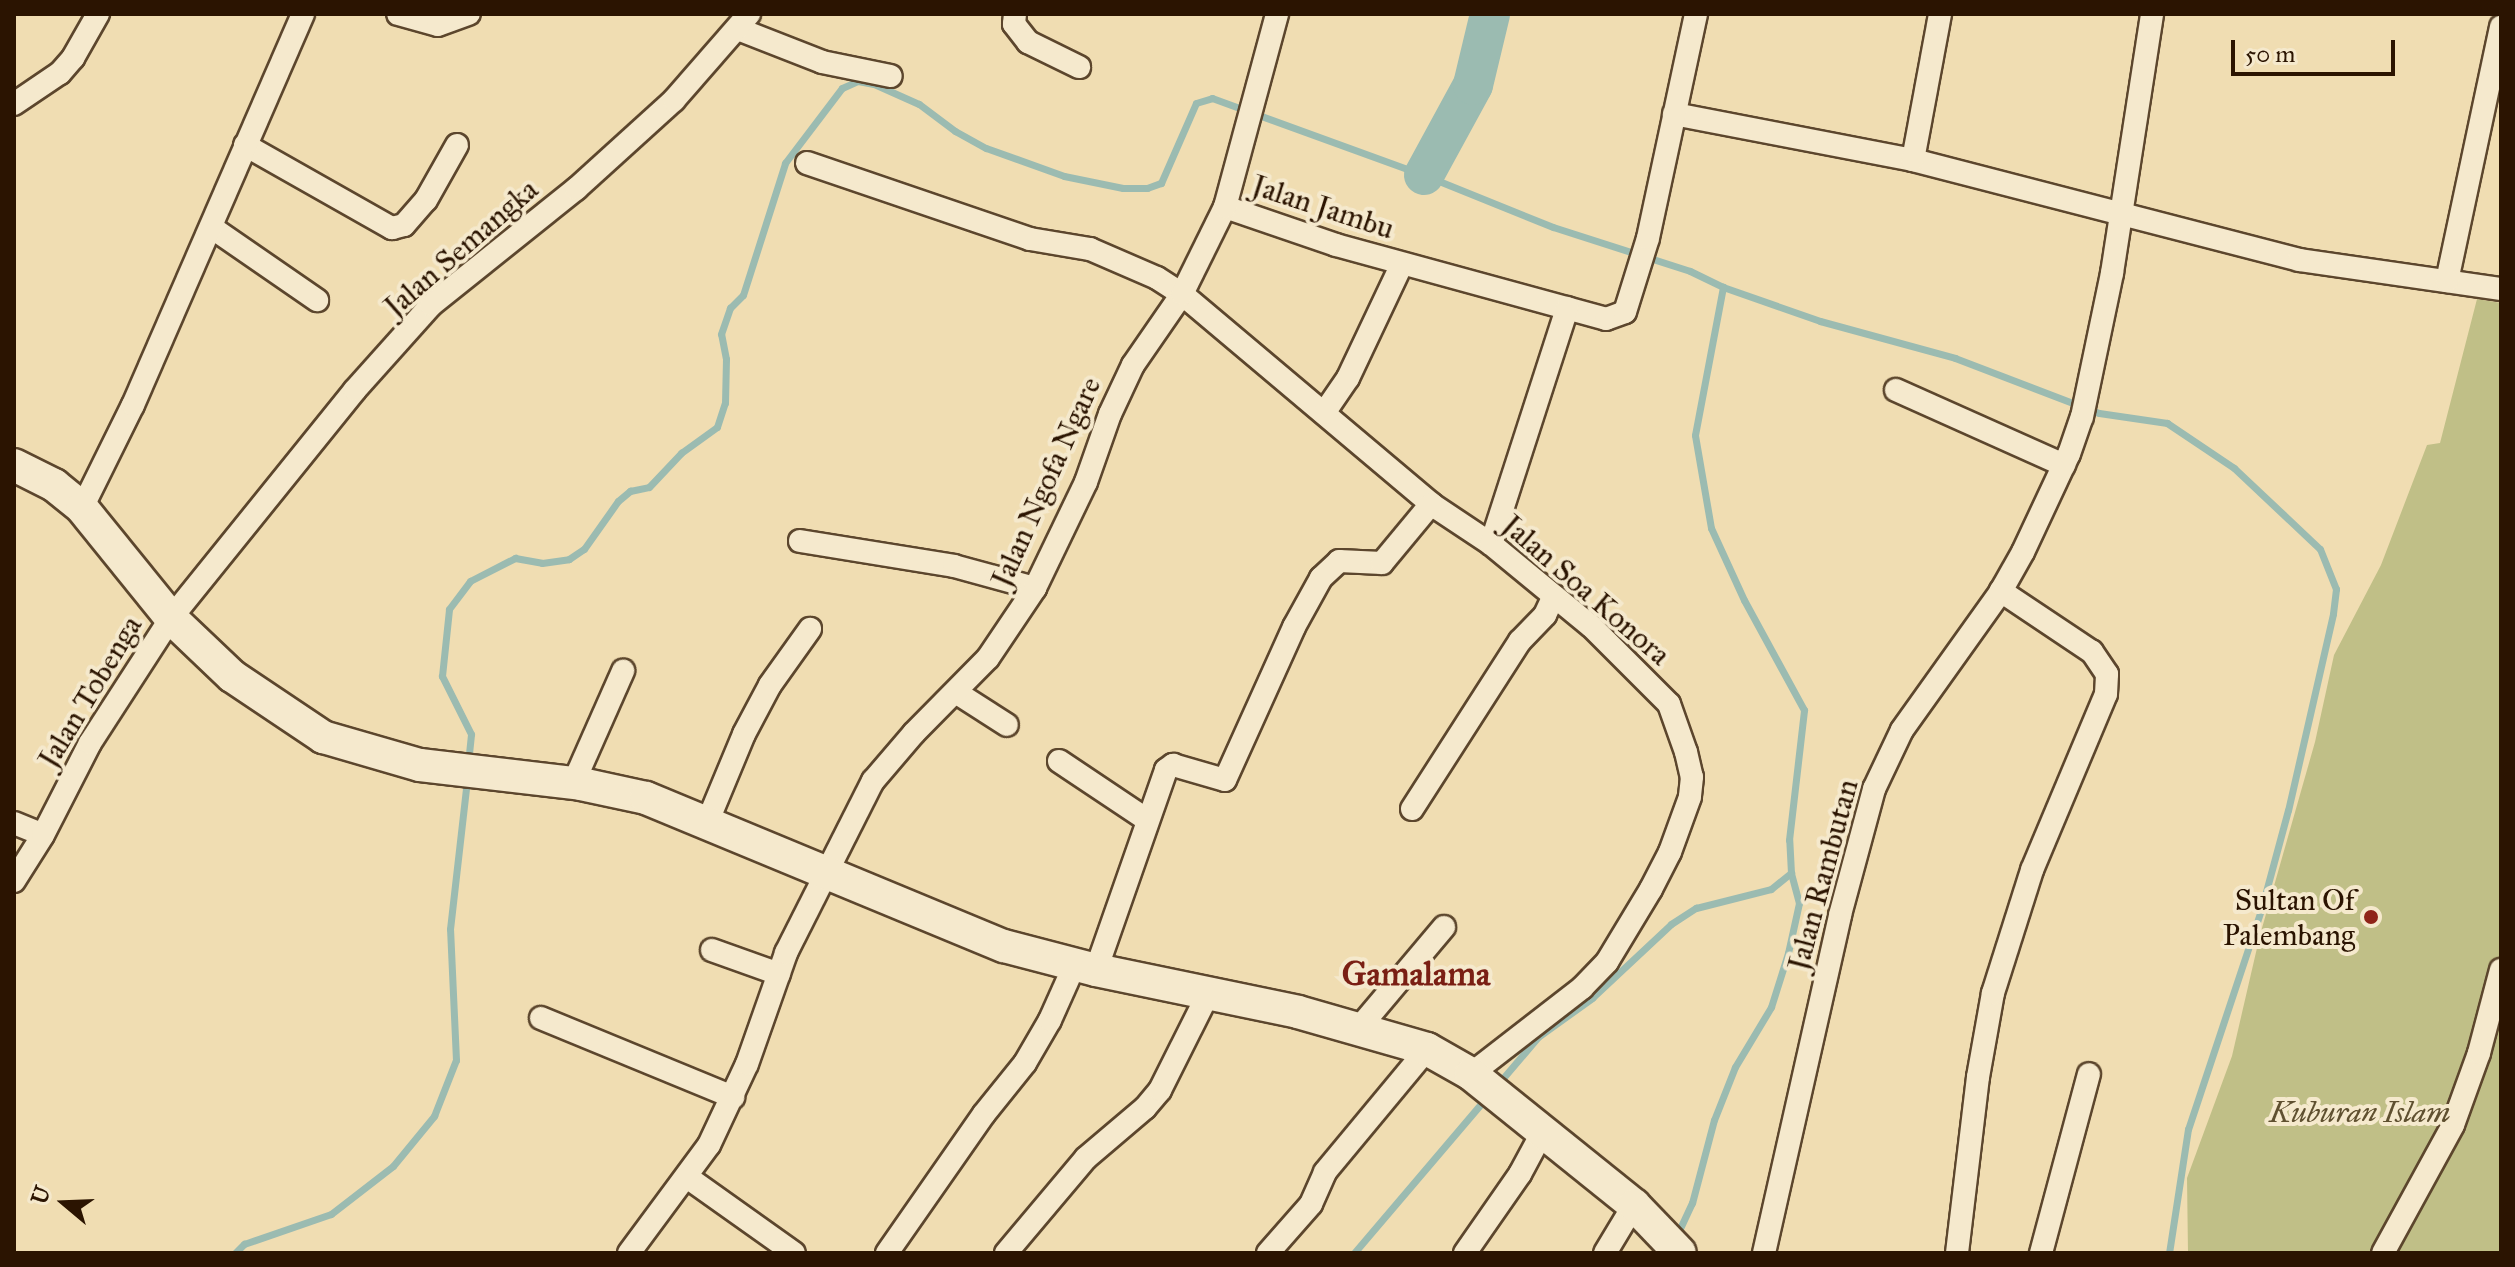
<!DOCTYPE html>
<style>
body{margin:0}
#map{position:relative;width:2515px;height:1267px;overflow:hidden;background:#f0ddb2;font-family:"IM FELL Great Primer",serif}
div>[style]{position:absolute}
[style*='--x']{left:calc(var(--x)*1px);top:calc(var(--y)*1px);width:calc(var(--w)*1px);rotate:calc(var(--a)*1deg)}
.green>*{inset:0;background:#c0bf87}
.stream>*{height:7px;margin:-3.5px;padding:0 3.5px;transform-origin:3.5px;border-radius:3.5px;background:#9bbbb1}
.river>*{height:40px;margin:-20px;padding:0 20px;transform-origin:20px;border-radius:20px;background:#9bbbb1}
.roads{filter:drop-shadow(2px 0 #5c462d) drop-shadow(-2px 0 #5c462d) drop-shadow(0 2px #5c462d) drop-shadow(0 -2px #5c462d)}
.street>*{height:22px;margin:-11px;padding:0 11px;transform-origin:11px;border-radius:11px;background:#f5e9cd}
.secondary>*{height:32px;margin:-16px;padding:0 16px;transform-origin:16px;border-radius:16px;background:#f5e9cd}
.dots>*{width:22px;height:22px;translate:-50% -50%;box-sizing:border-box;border:4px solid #f5e9cd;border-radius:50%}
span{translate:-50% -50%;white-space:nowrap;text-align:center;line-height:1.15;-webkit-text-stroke:8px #f5e9cd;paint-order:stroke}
.street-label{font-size:30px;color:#2b1401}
.poi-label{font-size:30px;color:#2b1401}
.right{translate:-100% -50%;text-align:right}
.park-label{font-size:30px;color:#5f5030;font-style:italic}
.quarter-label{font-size:34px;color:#7a1f14;font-weight:700}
.frame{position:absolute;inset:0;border:16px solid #2b1401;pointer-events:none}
.north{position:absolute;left:24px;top:1163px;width:80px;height:80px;-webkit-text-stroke:6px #f5e9cd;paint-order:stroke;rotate:289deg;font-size:22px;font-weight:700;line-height:32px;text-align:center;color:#2b1401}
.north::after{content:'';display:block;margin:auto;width:28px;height:36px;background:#2b1401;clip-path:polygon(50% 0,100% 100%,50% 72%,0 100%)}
.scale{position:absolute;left:2231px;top:40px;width:164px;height:36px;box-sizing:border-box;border:4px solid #2b1401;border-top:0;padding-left:10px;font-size:24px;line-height:28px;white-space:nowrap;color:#2b1401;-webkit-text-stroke:6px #f5e9cd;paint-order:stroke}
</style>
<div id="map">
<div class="green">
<i style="clip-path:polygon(2477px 299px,2501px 303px,2501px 1253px,2188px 1253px,2187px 1178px,2232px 1056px,2260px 935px,2315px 742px,2334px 655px,2381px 565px,2427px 445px,2440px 443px)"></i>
</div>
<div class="stream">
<i style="--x:468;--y:763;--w:29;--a:-84"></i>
<i style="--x:471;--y:734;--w:65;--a:-116.6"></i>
<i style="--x:442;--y:676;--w:67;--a:-84"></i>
<i style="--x:449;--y:609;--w:35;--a:-53"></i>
<i style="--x:470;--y:581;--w:51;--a:-27.1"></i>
<i style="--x:515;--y:558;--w:27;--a:10"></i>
<i style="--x:542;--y:563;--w:27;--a:-8"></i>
<i style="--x:569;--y:559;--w:18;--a:-34"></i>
<i style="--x:584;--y:549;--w:59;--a:-54.7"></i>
<i style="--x:618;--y:501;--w:16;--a:-40"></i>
<i style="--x:630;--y:491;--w:19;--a:-12"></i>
<i style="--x:649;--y:487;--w:47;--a:-46.7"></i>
<i style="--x:681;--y:453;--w:44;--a:-35.8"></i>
<i style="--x:717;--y:427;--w:25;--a:-72"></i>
<i style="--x:725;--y:403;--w:44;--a:-88.7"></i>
<i style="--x:726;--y:359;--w:25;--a:-101"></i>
<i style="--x:721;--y:334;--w:28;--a:-71"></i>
<i style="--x:730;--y:308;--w:18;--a:-45"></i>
<i style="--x:743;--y:295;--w:139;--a:-72.3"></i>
<i style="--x:785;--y:163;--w:94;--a:-52.8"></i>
<i style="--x:842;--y:88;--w:17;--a:-24"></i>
<i style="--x:858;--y:81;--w:16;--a:11"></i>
<i style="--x:874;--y:84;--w:49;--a:24"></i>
<i style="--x:919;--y:104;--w:45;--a:36.9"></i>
<i style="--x:955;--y:131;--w:35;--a:29"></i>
<i style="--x:986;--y:148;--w:83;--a:19.7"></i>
<i style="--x:1064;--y:176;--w:60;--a:11.5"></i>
<i style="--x:1123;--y:188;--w:24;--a:0"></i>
<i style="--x:1147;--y:188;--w:15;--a:-20"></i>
<i style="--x:1161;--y:183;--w:87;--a:-66.4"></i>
<i style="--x:1196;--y:103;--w:17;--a:-17"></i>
<i style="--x:1212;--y:98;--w:226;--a:20"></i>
<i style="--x:1424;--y:175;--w:139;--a:22"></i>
<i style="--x:1553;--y:227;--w:144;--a:17.8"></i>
<i style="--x:1690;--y:271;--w:37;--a:26"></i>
<i style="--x:1723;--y:287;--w:103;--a:19.3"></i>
<i style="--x:1820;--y:321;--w:140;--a:15.3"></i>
<i style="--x:1955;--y:358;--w:154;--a:20.9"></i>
<i style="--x:2099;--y:413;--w:69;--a:8.4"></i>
<i style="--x:2167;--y:423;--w:81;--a:33.9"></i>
<i style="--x:2234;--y:468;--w:118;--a:43.3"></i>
<i style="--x:2320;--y:549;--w:43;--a:68.2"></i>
<i style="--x:2336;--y:589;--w:25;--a:97"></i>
<i style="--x:2333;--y:614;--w:201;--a:102.9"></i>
<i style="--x:2288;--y:810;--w:104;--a:105.1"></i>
<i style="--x:2261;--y:910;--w:231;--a:108.4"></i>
<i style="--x:2188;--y:1129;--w:125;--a:98.7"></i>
<i style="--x:1498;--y:1084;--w:62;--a:-49.6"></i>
<i style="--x:1538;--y:1037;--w:67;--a:-35.8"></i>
<i style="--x:1592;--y:998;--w:108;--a:-43.1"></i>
<i style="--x:1671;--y:924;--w:30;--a:-33"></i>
<i style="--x:1696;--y:908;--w:77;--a:-14.2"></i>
<i style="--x:1771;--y:889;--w:26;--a:-39"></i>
<i style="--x:1791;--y:873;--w:33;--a:-93"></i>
<i style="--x:1789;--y:840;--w:131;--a:-83.4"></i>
<i style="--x:1804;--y:710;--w:125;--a:-118.6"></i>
<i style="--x:1744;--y:600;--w:79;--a:-114.6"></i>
<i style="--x:1711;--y:528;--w:94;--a:-99.8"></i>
<i style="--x:1695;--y:435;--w:151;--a:-79.3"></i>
<i style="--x:1676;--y:1237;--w:38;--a:-65"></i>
<i style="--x:1692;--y:1203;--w:86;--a:-75.2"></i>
<i style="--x:1714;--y:1120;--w:57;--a:-68.4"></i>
<i style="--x:1735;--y:1067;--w:70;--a:-59"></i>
<i style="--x:1771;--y:1007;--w:57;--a:-72.5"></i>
<i style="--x:1788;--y:953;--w:51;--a:-77.6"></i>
<i style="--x:1799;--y:903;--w:31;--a:-105"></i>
<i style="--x:235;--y:1253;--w:13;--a:-45"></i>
<i style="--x:244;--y:1244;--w:92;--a:-19"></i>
<i style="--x:331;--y:1214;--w:78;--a:-37.7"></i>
<i style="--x:393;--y:1166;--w:65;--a:-50.6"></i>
<i style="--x:434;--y:1116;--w:60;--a:-68.6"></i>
<i style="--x:456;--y:1060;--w:131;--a:-92.6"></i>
<i style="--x:450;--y:929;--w:150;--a:-83.5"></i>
<i style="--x:1354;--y:1253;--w:205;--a:-49.6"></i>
</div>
<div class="river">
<i style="--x:1424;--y:175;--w:102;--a:-61.4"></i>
<i style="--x:1473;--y:85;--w:73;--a:-76.5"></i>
</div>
<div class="roads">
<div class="street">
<i style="--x:398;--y:14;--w:41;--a:15.4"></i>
<i style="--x:438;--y:25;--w:33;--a:-20"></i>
<i style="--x:1015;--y:14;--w:10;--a:96"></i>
<i style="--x:1014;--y:24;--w:23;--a:52"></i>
<i style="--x:1028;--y:42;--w:57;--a:26.1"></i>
<i style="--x:738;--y:29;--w:90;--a:21.4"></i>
<i style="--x:822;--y:62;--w:70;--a:11.5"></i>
<i style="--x:14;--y:104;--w:55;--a:-34"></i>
<i style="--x:60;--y:73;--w:20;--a:-49"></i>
<i style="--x:73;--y:58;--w:51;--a:-60.4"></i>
<i style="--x:1674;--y:114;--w:243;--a:10.9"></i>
<i style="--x:1913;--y:160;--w:399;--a:14.5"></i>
<i style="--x:2299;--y:260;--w:204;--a:8.2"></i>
<i style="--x:245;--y:145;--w:169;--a:29.5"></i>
<i style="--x:392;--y:228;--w:12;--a:-14"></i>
<i style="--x:404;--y:225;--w:33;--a:-49"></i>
<i style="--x:426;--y:200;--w:63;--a:-60.6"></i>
<i style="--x:1913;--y:160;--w:148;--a:-79.5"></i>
<i style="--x:807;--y:163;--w:236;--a:18.8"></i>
<i style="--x:1030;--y:239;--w:61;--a:9.5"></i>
<i style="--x:1090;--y:249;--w:73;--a:23.4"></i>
<i style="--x:1157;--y:278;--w:30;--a:33"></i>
<i style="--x:1182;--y:294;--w:326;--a:40.1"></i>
<i style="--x:1431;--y:504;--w:72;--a:33.7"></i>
<i style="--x:1491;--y:544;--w:129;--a:39.4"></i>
<i style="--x:1591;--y:626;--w:110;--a:45"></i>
<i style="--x:1669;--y:704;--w:51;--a:70.5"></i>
<i style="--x:1686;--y:752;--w:26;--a:77"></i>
<i style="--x:1692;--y:777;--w:20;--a:96"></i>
<i style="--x:1690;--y:797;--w:59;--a:110"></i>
<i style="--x:1670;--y:852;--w:42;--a:117.2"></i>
<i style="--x:1651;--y:889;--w:85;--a:121.1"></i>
<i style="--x:1607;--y:962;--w:36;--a:134"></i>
<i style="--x:1582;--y:988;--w:140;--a:142.2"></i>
<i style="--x:1225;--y:207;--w:117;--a:18.9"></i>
<i style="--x:1336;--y:245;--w:280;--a:15.3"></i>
<i style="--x:1606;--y:319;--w:20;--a:-20"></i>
<i style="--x:1625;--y:312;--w:77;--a:-72.7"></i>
<i style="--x:1648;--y:238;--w:229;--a:-77.9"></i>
<i style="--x:211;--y:227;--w:129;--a:34.6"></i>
<i style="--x:2447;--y:281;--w:260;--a:-78"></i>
<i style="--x:1896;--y:390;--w:184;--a:24.1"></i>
<i style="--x:1324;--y:413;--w:42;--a:-55.6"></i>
<i style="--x:1348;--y:378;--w:126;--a:-64.7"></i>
<i style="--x:82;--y:508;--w:115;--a:-63.7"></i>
<i style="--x:133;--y:405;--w:426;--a:-66.5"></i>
<i style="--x:800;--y:541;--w:156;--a:9.2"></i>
<i style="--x:954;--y:566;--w:84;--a:15.2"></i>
<i style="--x:1491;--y:544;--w:248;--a:-72.1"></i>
<i style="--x:957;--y:693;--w:59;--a:32.6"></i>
<i style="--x:1059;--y:761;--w:106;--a:33.8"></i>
<i style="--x:573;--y:784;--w:124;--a:-66.1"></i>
<i style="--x:1412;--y:809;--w:200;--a:-57.3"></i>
<i style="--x:1520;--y:641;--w:36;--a:-46"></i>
<i style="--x:1545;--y:615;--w:21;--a:-65"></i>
<i style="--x:14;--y:823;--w:31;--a:22"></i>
<i style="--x:707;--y:823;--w:96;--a:-67.4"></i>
<i style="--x:744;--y:734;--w:55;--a:-62"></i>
<i style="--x:770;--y:685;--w:69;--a:-54.5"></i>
<i style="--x:14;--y:881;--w:54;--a:-57.8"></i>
<i style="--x:43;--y:835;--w:103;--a:-62.9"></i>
<i style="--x:90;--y:743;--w:149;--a:-57.1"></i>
<i style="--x:171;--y:618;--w:293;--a:-51.1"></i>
<i style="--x:355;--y:390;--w:114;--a:-48.2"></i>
<i style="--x:431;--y:305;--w:186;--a:-38.7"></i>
<i style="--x:576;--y:189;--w:132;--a:-42.2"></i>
<i style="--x:674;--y:100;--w:114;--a:-48.9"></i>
<i style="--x:712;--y:950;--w:71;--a:19.7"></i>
<i style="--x:1096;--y:970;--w:212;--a:-70.7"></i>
<i style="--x:1166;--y:770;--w:9;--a:-36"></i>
<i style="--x:1173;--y:765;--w:54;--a:16.1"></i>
<i style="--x:1225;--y:780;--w:168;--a:-65.7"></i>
<i style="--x:1294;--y:627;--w:56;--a:-61.1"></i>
<i style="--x:1321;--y:578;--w:25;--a:-43"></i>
<i style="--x:1339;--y:561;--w:43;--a:2.7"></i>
<i style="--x:1382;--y:563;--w:77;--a:-50.3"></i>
<i style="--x:541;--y:1018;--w:208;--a:22.4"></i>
<i style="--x:1359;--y:1028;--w:132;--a:-49.9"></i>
<i style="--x:687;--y:1177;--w:131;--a:35.4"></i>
<i style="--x:629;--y:1253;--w:134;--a:-53.5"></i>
<i style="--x:709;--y:1145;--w:89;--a:-64.9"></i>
<i style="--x:747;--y:1064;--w:118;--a:-70.6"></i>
<i style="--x:786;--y:953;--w:193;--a:-63.2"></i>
<i style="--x:873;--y:781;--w:63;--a:-49.5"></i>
<i style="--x:914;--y:733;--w:105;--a:-45.4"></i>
<i style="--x:988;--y:658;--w:84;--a:-56.1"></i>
<i style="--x:1035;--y:588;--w:118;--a:-64.3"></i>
<i style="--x:1086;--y:482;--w:72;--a:-70.6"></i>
<i style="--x:1110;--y:414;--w:54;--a:-64.9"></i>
<i style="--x:1133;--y:365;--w:86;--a:-55.4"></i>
<i style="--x:1182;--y:294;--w:97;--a:-63.7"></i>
<i style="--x:1225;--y:207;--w:200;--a:-74.9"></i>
<i style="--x:887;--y:1253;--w:169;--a:-55.1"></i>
<i style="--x:984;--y:1114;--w:65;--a:-51.2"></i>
<i style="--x:1025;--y:1063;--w:50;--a:-59.8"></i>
<i style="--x:1050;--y:1020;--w:61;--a:-65.9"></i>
<i style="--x:1006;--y:1253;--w:124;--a:-49.9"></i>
<i style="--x:1086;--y:1158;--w:77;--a:-40.3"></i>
<i style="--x:1145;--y:1108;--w:23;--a:-50"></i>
<i style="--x:1160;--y:1090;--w:110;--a:-63.4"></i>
<i style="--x:1268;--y:1253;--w:65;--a:-48.7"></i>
<i style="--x:1311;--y:1204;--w:35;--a:-66"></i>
<i style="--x:1325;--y:1172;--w:160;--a:-50.3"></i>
<i style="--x:1465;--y:1253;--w:96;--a:-55.2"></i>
<i style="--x:1520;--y:1174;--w:47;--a:-61.8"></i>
<i style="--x:1605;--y:1253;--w:56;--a:-58.9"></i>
<i style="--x:1764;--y:1253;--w:346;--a:-77.3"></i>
<i style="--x:1840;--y:915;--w:131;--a:-74.9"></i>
<i style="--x:1874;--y:789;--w:65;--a:-64.6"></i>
<i style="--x:1902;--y:730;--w:171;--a:-54.5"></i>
<i style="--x:2001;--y:591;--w:45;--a:-60.6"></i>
<i style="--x:2023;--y:552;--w:108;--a:-64.9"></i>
<i style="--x:2069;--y:454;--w:39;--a:-71"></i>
<i style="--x:2082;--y:417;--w:147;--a:-78.2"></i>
<i style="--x:2112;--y:273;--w:262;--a:-81.2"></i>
<i style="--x:1957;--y:1253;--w:177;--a:-83.2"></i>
<i style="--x:1978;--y:1077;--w:85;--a:-79.9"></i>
<i style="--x:1993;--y:993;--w:129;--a:-72.4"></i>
<i style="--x:2032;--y:870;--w:191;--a:-67.2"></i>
<i style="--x:2106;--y:694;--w:20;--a:-87"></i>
<i style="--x:2107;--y:674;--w:27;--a:-124"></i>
<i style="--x:2092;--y:652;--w:110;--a:-146.2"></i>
<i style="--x:2041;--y:1253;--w:185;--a:-75"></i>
<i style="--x:2383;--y:1253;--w:146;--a:-61.3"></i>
<i style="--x:2453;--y:1125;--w:77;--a:-70.1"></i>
<i style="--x:2479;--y:1053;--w:86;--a:-75.2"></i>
</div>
<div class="secondary">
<i style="--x:14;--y:465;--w:45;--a:26.6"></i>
<i style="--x:54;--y:485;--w:36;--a:39"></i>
<i style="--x:82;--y:508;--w:141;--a:51"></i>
<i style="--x:171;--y:618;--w:84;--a:43.6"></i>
<i style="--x:232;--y:676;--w:110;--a:33.8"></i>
<i style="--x:323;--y:737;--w:101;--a:16.1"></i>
<i style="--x:420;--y:765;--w:162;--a:6.7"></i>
<i style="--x:581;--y:784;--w:66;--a:12.2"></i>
<i style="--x:646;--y:798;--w:387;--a:22.5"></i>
<i style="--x:1004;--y:946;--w:95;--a:14.6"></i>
<i style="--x:1096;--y:970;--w:206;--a:11.7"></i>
<i style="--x:1298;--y:1012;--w:134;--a:16"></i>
<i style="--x:1427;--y:1049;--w:51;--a:29.6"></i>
<i style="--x:1471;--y:1074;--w:209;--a:38.8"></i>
<i style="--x:1634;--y:1205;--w:66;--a:46.2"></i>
</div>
</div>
<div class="dots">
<i style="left:2371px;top:917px;background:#8f2418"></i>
</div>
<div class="street-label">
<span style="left:1323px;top:207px;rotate:18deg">Jalan Jambu</span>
<span style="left:461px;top:248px;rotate:-41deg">Jalan Semangka</span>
<span style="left:1046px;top:482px;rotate:-66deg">Jalan Ngofa Ngare</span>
<span style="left:1586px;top:590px;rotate:41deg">Jalan Soa Konora</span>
<span style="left:90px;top:692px;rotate:-59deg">Jalan Tobenga</span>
<span style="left:1823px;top:875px;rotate:-75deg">Jalan Rambutan</span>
</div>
<div class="poi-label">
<span class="right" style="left:2355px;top:917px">Sultan Of<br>Palembang</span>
</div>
<div class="park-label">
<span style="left:2360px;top:1112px">Kuburan Islam</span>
</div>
<div class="quarter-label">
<span style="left:1416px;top:974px">Gamalama</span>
</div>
<div class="frame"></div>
<div class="north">U</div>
<div class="scale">50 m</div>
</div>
